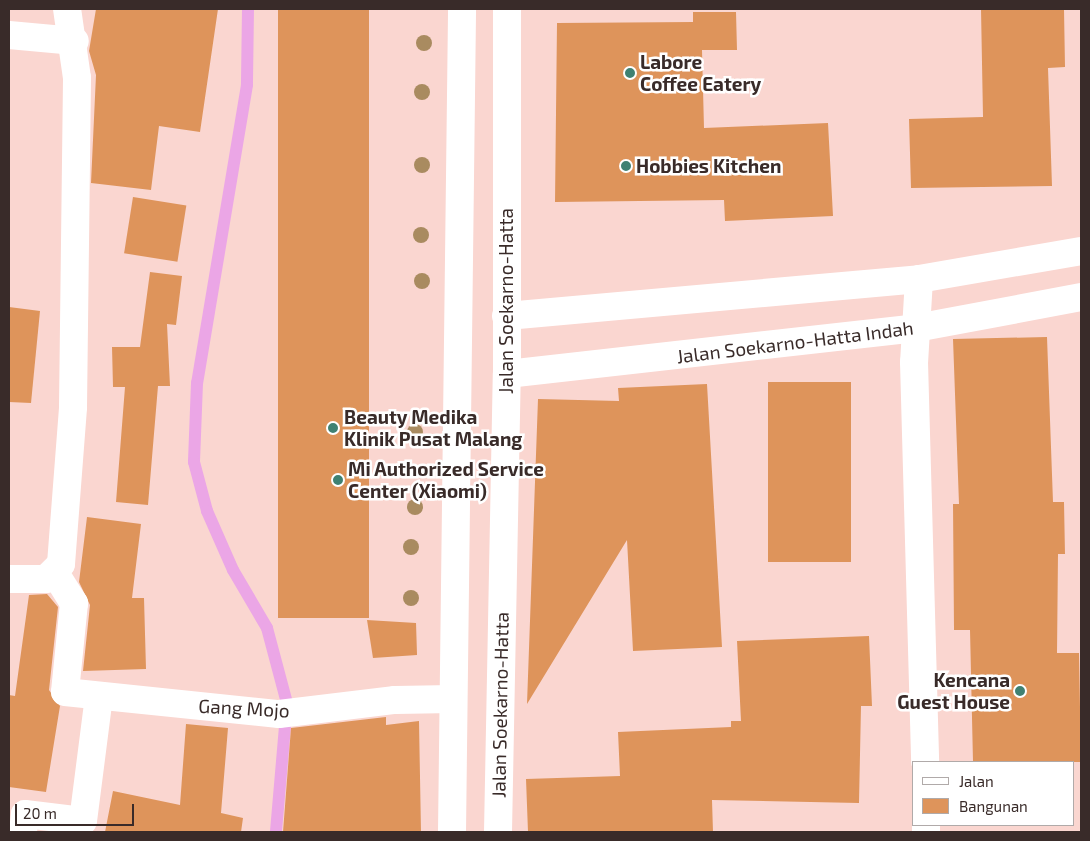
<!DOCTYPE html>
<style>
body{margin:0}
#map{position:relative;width:1090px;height:841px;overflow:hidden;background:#fad6d0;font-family:"Exo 2",sans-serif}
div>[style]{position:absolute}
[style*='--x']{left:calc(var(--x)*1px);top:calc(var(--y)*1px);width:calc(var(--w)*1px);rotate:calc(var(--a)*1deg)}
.stream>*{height:12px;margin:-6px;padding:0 6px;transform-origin:6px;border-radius:6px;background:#eba6e6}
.building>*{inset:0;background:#de945b;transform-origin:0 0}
.minor>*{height:28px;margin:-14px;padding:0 14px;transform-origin:14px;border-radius:14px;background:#fff}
.major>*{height:28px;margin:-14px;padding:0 14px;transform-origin:14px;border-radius:14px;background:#fff}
.trees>*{width:16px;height:16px;margin:-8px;border-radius:50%;background:#a98b60}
.dots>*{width:14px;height:14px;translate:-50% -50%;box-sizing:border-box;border:2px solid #fff;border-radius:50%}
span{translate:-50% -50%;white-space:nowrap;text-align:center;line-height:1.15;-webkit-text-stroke:5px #fff;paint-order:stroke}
.poi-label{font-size:19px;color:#392b29;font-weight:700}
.left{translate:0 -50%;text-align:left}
.right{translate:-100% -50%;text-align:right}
.street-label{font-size:19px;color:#392b29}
.frame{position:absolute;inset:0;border:10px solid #392b29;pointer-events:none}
.legend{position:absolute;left:912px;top:761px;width:162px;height:65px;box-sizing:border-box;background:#fff;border:1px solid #b0aaa9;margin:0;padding:6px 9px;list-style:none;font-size:15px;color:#392b29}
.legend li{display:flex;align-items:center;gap:10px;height:25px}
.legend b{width:25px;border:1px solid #b0aaa9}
.scale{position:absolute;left:15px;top:804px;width:119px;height:22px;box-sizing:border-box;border:2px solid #392b29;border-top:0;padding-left:6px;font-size:15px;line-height:18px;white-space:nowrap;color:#392b29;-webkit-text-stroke:4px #fff;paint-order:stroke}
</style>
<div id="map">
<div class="stream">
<i style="--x:248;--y:9;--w:76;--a:90.8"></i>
<i style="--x:247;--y:85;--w:302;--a:99.5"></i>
<i style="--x:197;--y:383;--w:79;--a:92.2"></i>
<i style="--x:194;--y:462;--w:51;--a:75.1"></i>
<i style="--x:207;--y:511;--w:64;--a:66.2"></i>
<i style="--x:233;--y:570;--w:67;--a:59.6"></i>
<i style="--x:267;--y:628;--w:78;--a:75.1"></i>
<i style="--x:287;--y:703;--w:129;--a:94.9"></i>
</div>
<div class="building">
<i style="clip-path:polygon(96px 9px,218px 9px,200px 132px,159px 126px,151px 190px,91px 183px,96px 75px,89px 51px)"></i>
<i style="left:278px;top:9px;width:91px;height:609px"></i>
<i style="clip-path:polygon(981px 9px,1064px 9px,1065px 67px,1048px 68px,1052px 186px,911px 188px,909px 119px,983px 117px)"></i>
<i style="clip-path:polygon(693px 12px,736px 12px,737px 50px,702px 50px,704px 128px,828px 123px,833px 216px,725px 221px,724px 200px,555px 202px,557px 23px,693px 22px)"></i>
<i style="left:133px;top:197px;width:54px;height:57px;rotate:9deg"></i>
<i style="clip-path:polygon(150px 272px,182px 276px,176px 325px,167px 324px,170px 386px,158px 386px,148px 505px,116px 502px,125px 387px,113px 387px,112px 347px,140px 347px)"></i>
<i style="clip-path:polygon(9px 307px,40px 311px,31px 403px,9px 402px)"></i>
<i style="clip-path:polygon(1047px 337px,1053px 502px,1064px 502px,1065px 554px,1058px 554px,1057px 653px,1079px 653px,1081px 762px,973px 762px,970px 630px,954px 630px,953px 504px,959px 504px,953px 339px)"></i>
<i style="left:768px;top:382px;width:83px;height:180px"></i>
<i style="clip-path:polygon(707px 384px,722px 647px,633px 651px,627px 540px,527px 704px,538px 399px,619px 401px,618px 388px)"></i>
<i style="clip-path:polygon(87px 517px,141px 524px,132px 598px,144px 598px,146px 669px,83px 671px,90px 605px,79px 582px)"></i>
<i style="clip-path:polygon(47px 594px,58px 607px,49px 690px,60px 706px,46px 792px,9px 787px,9px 695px,15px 696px,29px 595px)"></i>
<i style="clip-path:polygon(367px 620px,416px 623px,417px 655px,373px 658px)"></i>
<i style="clip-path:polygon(869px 636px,872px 706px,861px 706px,859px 803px,712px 800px,713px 832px,528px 832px,526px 779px,620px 776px,618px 732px,731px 727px,731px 721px,741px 721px,737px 641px)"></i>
<i style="clip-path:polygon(386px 717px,386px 725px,419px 721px,421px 832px,283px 832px,291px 728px)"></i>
<i style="clip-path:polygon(186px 724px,228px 728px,221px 813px,243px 818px,241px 832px,105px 832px,113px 791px,180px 805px)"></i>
</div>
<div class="minor">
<i style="--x:9;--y:35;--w:66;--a:5.2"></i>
<i style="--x:919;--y:279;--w:83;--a:93.4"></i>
<i style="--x:914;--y:362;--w:400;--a:88.4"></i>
<i style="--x:506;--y:316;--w:415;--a:-5.1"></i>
<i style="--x:919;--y:279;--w:164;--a:-9.8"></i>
<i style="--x:507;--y:374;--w:412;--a:-6.4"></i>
<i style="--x:916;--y:328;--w:168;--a:-10.6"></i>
<i style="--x:55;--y:573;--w:36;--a:58"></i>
<i style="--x:74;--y:603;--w:89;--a:95.8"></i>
<i style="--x:65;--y:692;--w:215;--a:5.9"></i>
<i style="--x:279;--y:714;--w:117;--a:-6.9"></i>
<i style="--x:395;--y:700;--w:58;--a:-1"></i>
<i style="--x:9;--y:579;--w:37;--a:0"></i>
<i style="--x:46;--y:579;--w:21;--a:-45"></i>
<i style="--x:61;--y:564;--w:157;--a:-85.6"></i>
<i style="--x:73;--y:407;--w:329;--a:-89.3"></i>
<i style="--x:77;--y:78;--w:70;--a:-98.2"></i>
<i style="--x:926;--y:825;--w:7;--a:90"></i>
<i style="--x:23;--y:832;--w:18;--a:-84"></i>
<i style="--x:25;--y:814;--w:58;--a:6.9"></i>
<i style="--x:83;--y:821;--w:126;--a:-82.7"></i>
</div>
<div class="major">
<i style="--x:452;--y:832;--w:823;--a:-89.3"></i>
<i style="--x:498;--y:832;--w:458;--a:-88.9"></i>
<i style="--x:507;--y:374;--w:365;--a:-90"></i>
</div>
<div class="trees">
<i style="left:424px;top:43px"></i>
<i style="left:422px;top:92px"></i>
<i style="left:422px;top:165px"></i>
<i style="left:421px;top:235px"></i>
<i style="left:422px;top:281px"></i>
<i style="left:415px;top:432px"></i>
<i style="left:415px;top:507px"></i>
<i style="left:411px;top:547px"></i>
<i style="left:411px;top:598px"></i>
</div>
<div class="dots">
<i style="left:630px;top:73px;background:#3f8172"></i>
<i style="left:626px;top:166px;background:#3f8172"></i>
<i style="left:333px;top:428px;background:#3f8172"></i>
<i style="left:338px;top:480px;background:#3f8172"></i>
<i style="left:1020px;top:691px;background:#3f8172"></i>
</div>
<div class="poi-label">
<span class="left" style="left:640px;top:73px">Labore<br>Coffee Eatery</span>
<span class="left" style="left:636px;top:166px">Hobbies Kitchen</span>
<span class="left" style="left:344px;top:428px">Beauty Medika<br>Klinik Pusat Malang</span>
<span class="left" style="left:348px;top:480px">Mi Authorized Service<br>Center (Xiaomi)</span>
<span class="right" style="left:1010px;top:691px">Kencana<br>Guest House</span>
</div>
<div class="street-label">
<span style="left:506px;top:301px;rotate:-90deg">Jalan Soekarno-Hatta</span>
<span style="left:795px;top:342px;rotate:-7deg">Jalan Soekarno-Hatta Indah</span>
<span style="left:500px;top:705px;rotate:-89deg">Jalan Soekarno-Hatta</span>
<span style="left:244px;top:708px;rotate:3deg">Gang Mojo</span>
</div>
<div class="frame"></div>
<ul class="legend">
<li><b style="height:6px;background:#fff"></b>Jalan</li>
<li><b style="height:14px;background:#de945b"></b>Bangunan</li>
</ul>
<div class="scale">20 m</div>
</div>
